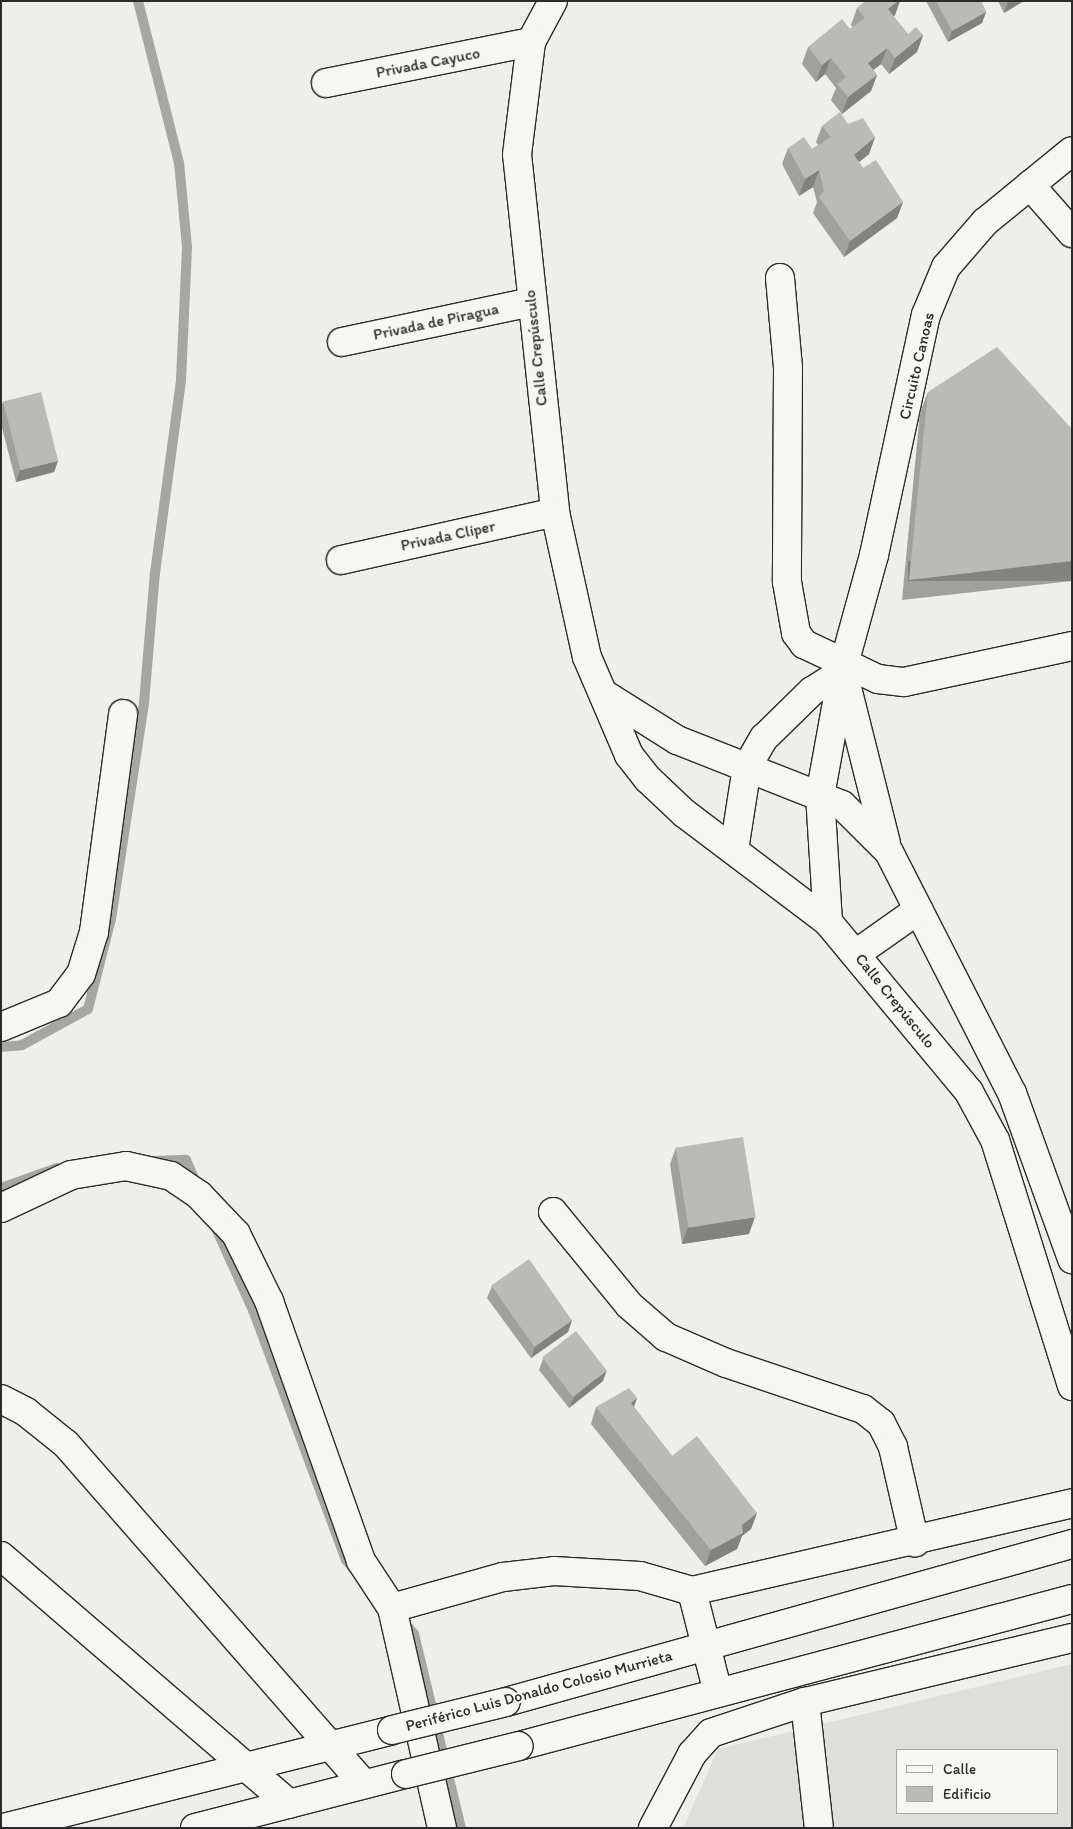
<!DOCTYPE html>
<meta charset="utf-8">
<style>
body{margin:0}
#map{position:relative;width:1073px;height:1829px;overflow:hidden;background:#eeeeea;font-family:Itim,sans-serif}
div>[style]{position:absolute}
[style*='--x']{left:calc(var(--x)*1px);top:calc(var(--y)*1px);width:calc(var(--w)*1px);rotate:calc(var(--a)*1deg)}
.built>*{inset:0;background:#dededb}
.stream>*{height:10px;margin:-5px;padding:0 5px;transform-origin:5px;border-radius:5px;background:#a6a6a3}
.roads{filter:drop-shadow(1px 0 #2b2b2b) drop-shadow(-1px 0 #2b2b2b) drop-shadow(0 1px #2b2b2b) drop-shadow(0 -1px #2b2b2b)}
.minor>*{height:28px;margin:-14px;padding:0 14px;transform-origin:14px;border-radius:14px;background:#f6f6f2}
.major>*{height:28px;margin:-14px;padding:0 14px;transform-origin:14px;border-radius:14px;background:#f6f6f2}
.bridges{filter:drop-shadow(1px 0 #2b2b2b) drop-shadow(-1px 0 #2b2b2b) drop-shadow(0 1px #2b2b2b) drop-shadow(0 -1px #2b2b2b)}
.major-bridge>*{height:28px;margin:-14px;padding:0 14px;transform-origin:14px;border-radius:14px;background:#f6f6f2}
.wall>*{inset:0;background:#a0a09d}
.shaded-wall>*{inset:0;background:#828280;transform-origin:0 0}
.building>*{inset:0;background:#babab7;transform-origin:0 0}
span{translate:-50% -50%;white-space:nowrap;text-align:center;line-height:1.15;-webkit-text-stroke:4px #f6f6f2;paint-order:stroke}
.street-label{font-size:16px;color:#2b2b2b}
.frame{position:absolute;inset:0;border:2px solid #2b2b2b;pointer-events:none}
.legend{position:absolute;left:896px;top:1749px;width:162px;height:65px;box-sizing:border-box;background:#f6f6f2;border:1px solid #a5a5a2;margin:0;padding:6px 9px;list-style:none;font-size:15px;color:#2b2b2b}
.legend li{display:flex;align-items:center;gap:10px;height:25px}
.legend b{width:25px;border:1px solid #a5a5a2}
</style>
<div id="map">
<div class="built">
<i style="clip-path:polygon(evenodd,1072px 1664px,1072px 1828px,683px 1828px,718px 1749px,1072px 1664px,897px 1750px,1057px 1750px,1057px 1813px,897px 1813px,897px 1750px)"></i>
</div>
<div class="stream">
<i style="--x:1;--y:1047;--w:21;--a:-5"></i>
<i style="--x:22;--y:1045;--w:75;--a:-28.6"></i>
<i style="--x:88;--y:1009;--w:93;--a:-75.7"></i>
<i style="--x:111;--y:919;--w:219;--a:-81.3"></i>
<i style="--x:144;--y:703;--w:130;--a:-85.2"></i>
<i style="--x:155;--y:573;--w:195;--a:-82.3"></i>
<i style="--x:181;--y:380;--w:133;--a:-87.4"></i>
<i style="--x:187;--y:247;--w:84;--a:-95.4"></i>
<i style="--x:179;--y:163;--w:167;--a:-104.2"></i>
<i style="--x:153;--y:1161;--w:33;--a:-2"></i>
<i style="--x:186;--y:1160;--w:27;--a:66"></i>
<i style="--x:1;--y:1188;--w:59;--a:-19.7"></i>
<i style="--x:215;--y:1226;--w:92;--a:65.7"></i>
<i style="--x:253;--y:1310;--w:267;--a:69.6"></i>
<i style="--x:346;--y:1560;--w:13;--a:48"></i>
<i style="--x:403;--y:1621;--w:17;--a:50"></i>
<i style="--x:414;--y:1634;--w:200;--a:76.4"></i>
</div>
<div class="roads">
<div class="minor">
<i style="--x:553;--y:1;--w:47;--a:118.2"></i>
<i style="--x:531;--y:42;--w:113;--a:97.1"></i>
<i style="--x:517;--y:154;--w:360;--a:83.9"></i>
<i style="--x:555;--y:512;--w:148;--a:77.6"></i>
<i style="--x:587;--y:657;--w:107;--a:66.8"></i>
<i style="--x:629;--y:755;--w:31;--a:52"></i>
<i style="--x:648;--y:779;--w:50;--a:43.4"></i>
<i style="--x:684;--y:813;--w:181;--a:37.1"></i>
<i style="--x:828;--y:922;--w:221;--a:50.3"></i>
<i style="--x:969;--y:1092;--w:55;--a:61.6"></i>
<i style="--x:995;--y:1140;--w:258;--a:72.6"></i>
<i style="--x:326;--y:83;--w:209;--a:-11.3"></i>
<i style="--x:1030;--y:185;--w:64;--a:48.8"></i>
<i style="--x:780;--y:278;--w:90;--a:84.9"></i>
<i style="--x:788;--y:368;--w:214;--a:90.3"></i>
<i style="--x:787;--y:582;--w:52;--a:80"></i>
<i style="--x:796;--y:633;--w:14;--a:54"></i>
<i style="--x:804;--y:644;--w:82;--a:25.3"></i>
<i style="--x:878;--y:679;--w:26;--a:7"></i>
<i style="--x:904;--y:682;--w:172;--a:-12.1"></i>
<i style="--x:342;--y:342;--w:193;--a:-11.9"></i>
<i style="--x:341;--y:560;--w:219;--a:-12.6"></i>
<i style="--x:604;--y:694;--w:86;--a:32.2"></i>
<i style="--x:677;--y:740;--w:177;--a:21.5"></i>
<i style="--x:842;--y:805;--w:66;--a:45"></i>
<i style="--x:889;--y:852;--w:271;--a:63"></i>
<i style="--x:1012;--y:1093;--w:177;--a:70.1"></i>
<i style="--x:734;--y:850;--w:84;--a:-81.1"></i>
<i style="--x:747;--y:767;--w:34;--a:-60"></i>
<i style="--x:764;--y:738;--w:67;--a:-44.4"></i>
<i style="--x:812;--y:691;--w:36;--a:-32"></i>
<i style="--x:843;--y:672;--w:176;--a:75.9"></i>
<i style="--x:828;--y:922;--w:126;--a:-93.6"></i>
<i style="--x:820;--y:796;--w:134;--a:-79.7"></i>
<i style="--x:844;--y:664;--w:113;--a:-74.6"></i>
<i style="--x:874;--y:555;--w:246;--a:-77.8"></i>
<i style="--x:926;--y:315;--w:52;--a:-67.4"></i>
<i style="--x:946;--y:267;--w:60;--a:-49.1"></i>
<i style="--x:985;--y:222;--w:112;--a:-39.2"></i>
<i style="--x:857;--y:953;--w:75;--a:-35.2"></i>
<i style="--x:1;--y:1027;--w:63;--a:-22.5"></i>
<i style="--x:59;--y:1003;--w:36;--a:-53"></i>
<i style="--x:81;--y:974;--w:44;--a:-72.8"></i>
<i style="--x:94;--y:932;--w:220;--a:-82.4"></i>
<i style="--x:1;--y:1208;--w:77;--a:-25.2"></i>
<i style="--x:71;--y:1175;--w:56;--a:-9.3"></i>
<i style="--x:126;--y:1166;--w:46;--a:12.5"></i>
<i style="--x:171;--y:1176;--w:34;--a:34"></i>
<i style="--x:199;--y:1195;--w:54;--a:46.5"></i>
<i style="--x:236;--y:1234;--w:75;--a:63.8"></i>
<i style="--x:269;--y:1301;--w:276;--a:70.5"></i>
<i style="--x:361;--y:1561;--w:56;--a:56.6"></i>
<i style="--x:553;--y:1212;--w:120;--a:50.7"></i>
<i style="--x:629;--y:1305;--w:49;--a:40.9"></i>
<i style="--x:666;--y:1337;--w:65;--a:23.4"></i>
<i style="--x:726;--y:1363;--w:145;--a:18.6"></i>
<i style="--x:863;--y:1409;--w:23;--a:38"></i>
<i style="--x:881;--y:1423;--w:27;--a:63"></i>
<i style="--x:893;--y:1447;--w:98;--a:77.1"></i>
<i style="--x:1;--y:1399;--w:28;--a:27"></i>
<i style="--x:26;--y:1412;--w:51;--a:38.7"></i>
<i style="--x:66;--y:1444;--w:452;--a:48.8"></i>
<i style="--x:1;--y:1556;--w:380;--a:40.7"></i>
<i style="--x:692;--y:1591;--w:105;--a:75.7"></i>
<i style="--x:805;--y:1702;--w:127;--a:83.7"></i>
<i style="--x:442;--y:1828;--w:226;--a:-102.8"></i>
<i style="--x:392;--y:1608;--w:115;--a:-15.6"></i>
<i style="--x:503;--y:1577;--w:51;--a:-6.7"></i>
<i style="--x:554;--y:1571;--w:86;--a:3.3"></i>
<i style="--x:640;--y:1576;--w:54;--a:16.1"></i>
<i style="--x:692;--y:1591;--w:390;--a:-13"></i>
<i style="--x:653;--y:1828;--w:84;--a:-62.2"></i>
<i style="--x:692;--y:1754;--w:28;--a:-48"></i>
<i style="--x:711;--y:1733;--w:99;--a:-18.3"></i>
<i style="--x:805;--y:1702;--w:275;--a:-13.5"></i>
</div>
<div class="major">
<i style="--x:506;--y:1702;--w:588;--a:-15.6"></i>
<i style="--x:519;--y:1746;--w:572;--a:-14.89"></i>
<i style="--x:3;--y:1828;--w:401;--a:-14.1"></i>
<i style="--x:195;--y:1828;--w:218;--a:-14.4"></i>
</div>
</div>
<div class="bridges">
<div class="major-bridge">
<i style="--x:392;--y:1730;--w:117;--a:-13.8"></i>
<i style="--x:406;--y:1774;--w:116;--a:-13.9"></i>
</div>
</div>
<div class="wall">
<i style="clip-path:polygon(866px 1px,900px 1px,895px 15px,893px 16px,908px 34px,923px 35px,917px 52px,889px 74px,881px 64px,873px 70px,877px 75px,871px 91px,842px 114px,831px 100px,836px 88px,825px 74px,816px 82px,802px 64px,808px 47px,850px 29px,853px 27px,851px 25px,857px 8px)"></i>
<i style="clip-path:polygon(926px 1px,981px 1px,986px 12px,982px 23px,948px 42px)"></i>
<i style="clip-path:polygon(998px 1px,1024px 1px,1004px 13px)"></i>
<i style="clip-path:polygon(848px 124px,875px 137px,869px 154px,859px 162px,863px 168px,903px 202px,897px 218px,844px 257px,813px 213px,817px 202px,813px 187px,799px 196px,782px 164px,788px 148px,812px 149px,818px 145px,816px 142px,822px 126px)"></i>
<i style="clip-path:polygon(928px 392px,1072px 429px,1072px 581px,902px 600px,920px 413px)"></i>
<i style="clip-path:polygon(3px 402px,58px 461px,54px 472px,16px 482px,1px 424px,1px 406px)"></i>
<i style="clip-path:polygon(676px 1147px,749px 1234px,682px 1244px,670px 1164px)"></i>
<i style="clip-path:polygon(492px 1286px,572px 1320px,568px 1332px,531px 1358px,487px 1298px)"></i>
<i style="clip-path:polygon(543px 1359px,603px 1381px,569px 1408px,539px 1370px)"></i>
<i style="clip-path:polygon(637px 1398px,634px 1407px,672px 1456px,757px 1513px,751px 1529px,742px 1536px,737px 1549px,705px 1566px,591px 1424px,596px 1407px)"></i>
</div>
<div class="shaded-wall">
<i style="clip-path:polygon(898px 1px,900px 1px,895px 15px,882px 26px,888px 9px)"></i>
<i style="clip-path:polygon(1008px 1px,1024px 1px,1004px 13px)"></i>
<i style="clip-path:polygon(986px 12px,982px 23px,948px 42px,952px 31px)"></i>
<i style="clip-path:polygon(923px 35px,917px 52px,889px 74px,895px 58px)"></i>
<i style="clip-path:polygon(887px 48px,881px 64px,862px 79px,868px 63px)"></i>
<i style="clip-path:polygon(831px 58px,825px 74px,816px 82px,822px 65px)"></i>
<i style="clip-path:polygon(877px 75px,871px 91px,842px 114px,848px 97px)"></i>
<i style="clip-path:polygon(875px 137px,869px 154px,848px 171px,854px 155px)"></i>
<i style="clip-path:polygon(819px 170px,813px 187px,799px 196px,805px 179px)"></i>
<i style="clip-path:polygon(903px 202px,897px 218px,844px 257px,850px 241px)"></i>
<i style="clip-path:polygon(58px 461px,54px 472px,16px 482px,20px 470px)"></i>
<i style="left:1072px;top:561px;width:20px;height:164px;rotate:90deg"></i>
<i style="clip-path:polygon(755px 1217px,749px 1234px,682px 1244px,688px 1227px)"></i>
<i style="clip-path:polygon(572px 1320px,568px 1332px,531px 1358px,535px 1347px)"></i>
<i style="clip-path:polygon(607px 1370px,603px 1381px,569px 1408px,574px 1397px)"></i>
<i style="clip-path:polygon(637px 1398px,631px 1414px,631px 1403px)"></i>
<i style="clip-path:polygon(757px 1513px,751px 1529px,742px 1536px,737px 1549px,705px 1566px,711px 1550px)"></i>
</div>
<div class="building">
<i style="clip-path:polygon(866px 1px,898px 1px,888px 9px,908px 34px,916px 27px,923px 35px,895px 58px,887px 48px,868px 63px,877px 75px,848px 97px,837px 84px,846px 77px,831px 58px,822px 65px,808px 47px,842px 19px,850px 29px,865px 18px,857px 8px)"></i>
<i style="clip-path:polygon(936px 1px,981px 1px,986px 12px,952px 31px)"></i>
<i style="clip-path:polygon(840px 112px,848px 124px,863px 118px,875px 137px,854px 155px,863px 168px,876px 160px,903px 202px,850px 241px,819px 197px,824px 191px,819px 170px,805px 179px,788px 148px,804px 137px,812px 149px,831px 137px,822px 126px)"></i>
<i style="clip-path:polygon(997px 347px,1072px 429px,1072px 561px,909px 580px,928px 392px)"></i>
<i style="left:41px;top:392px;width:71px;height:39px;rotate:76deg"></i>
<i style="left:743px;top:1137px;width:81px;height:68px;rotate:81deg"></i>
<i style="left:529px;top:1259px;width:75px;height:46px;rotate:55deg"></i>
<i style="left:576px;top:1331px;width:50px;height:43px;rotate:52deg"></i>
<i style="clip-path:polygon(629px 1388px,637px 1398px,631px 1403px,672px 1456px,697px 1436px,757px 1513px,742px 1525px,743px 1533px,711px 1550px,596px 1407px)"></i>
</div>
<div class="street-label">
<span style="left:428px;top:63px;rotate:-11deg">Privada Cayuco</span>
<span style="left:436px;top:322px;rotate:-12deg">Privada de Piragua</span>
<span style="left:536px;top:348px;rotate:-96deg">Calle Crepúsculo</span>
<span style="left:917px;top:366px;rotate:-77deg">Circuito Canoas</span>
<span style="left:448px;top:536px;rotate:-12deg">Privada Clíper</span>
<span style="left:895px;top:1001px;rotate:51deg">Calle Crepúsculo</span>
<span style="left:539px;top:1691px;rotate:-15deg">Periférico Luis Donaldo Colosio Murrieta</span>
</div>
<div class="frame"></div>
<ul class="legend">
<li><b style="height:6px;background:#f6f6f2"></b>Calle</li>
<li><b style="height:14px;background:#babab7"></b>Edificio</li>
</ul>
</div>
